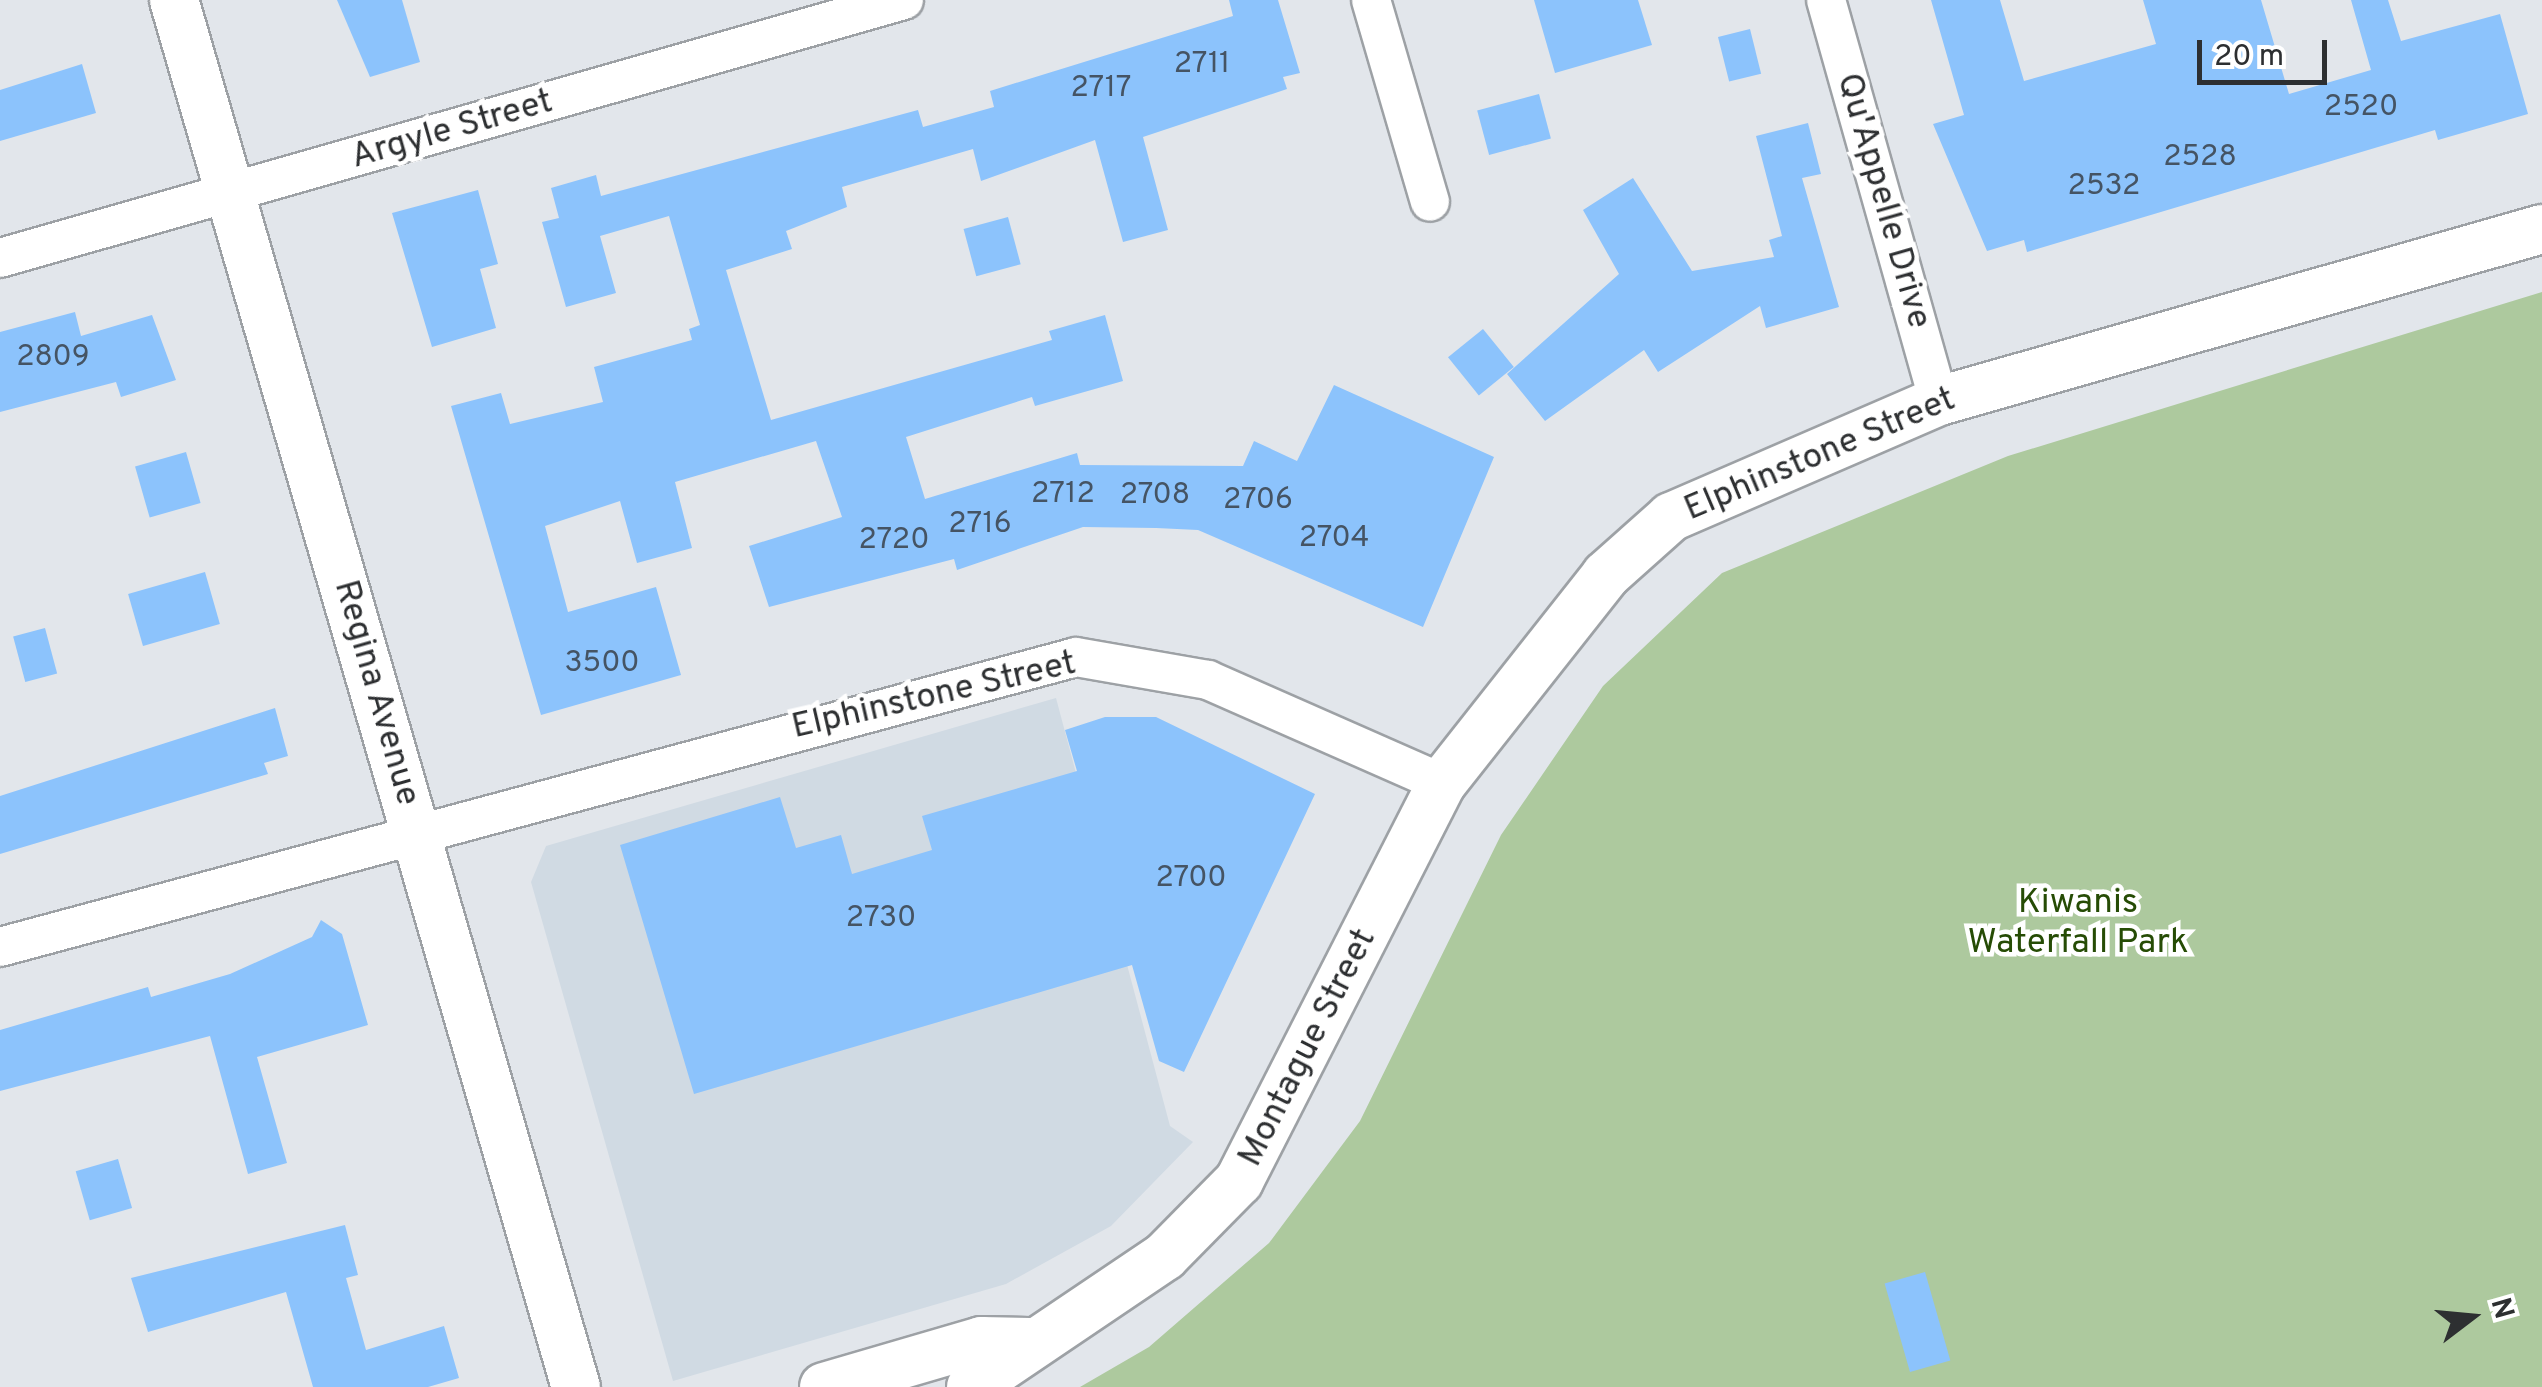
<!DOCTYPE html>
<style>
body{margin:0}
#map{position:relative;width:2542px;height:1387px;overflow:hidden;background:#e2e6eb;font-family:Overpass,sans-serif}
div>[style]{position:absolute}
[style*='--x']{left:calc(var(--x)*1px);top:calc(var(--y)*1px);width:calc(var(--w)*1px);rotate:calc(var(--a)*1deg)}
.built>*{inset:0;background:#d0dae3}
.green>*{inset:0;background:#adc99e}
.building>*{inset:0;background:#8cc3fc;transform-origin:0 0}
.roads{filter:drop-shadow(2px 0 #9da1a5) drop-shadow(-2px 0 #9da1a5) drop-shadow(0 2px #9da1a5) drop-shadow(0 -2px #9da1a5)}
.minor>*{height:38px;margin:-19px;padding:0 19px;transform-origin:19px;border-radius:19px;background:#fff}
.tertiary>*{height:48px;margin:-24px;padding:0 24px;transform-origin:24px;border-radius:24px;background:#fff}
span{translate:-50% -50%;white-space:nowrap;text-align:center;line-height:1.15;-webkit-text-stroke:9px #fff;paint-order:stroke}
.number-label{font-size:30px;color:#455464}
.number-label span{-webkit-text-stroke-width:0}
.street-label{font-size:35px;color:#2d2f31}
.park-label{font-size:35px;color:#264c05}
.north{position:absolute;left:2422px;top:1267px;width:100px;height:100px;-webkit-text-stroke:8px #fff;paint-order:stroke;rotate:74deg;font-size:28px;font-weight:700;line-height:40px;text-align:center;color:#2d2f31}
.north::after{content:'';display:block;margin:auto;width:35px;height:45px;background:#2d2f31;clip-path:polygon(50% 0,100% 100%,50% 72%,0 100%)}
.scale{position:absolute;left:2197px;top:40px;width:130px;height:45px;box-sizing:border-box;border:5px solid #2d2f31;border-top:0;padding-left:12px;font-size:30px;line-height:35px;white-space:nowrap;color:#2d2f31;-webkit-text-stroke:8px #fff;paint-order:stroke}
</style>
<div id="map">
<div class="built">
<i style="clip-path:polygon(1056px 698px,1170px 1126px,1193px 1142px,1111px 1226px,1006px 1284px,673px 1381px,531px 882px,546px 846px)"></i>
</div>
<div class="green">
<i style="clip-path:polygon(2542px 292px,2542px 1387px,1080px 1387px,1149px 1347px,1269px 1243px,1360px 1121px,1501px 835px,1603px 686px,1722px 573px,2008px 456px)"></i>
</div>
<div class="building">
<i style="clip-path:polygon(337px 0,402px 0,420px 62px,370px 77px)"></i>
<i style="clip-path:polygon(1229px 0,1278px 0,1300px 73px,1283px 77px,1287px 89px,1143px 137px,1168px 230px,1123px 242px,1095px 140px,981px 181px,973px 149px,842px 187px,847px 207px,786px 231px,792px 249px,726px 270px,771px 420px,1052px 340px,1049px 331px,1105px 315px,1123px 381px,1035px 406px,1032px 397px,906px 437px,925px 499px,1077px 453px,1080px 465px,1243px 466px,1254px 441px,1297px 461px,1334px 385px,1494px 457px,1423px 627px,1198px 530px,1156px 528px,1083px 527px,957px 570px,954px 559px,769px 607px,749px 546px,842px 517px,816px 441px,675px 482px,692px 548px,637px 563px,620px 501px,545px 526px,568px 612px,656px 587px,681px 675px,541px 715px,451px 406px,501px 393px,510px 424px,603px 402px,594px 367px,692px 340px,689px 329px,700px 325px,669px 216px,600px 236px,616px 293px,566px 307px,542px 222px,559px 218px,551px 188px,596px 175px,601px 196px,918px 110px,923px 127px,994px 107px,990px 91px,1233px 16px)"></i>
<i style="clip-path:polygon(1534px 0,1638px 0,1652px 45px,1555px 73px)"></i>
<i style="clip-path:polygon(1931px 0,2000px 0,2024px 81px,2156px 44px,2143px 0,2261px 0,2289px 94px,2371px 70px,2351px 0,2388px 0,2401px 41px,2500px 14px,2528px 114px,2438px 140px,2435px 130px,2027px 252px,2024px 240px,1987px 251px,1933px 124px,1964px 115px)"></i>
<i style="left:1750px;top:29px;width:46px;height:33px;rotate:76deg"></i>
<i style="clip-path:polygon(82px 64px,96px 113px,0 141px,0 90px)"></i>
<i style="left:1539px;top:94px;width:46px;height:64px;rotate:75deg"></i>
<i style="clip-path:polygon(1808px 123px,1821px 174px,1802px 178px,1839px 307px,1766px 328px,1760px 306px,1658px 372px,1644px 350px,1545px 421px,1507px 374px,1619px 274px,1583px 210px,1633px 178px,1692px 271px,1774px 257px,1769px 240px,1782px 236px,1756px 136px)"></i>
<i style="clip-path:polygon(478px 190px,498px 264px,480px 269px,496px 328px,432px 347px,392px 213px)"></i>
<i style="left:1008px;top:217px;width:49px;height:46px;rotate:75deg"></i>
<i style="clip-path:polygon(75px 312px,81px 336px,152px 315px,176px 380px,121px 397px,116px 382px,0 412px,0 332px)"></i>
<i style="left:1483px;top:329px;width:49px;height:45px;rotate:51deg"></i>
<i style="left:186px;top:452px;width:53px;height:53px;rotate:74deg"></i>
<i style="left:205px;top:572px;width:54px;height:80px;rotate:74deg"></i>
<i style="left:45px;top:628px;width:47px;height:33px;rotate:75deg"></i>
<i style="clip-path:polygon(275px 708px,288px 756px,264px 763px,268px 774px,0 854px,0 796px)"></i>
<i style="clip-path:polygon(1105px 717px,1156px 717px,1315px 794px,1184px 1072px,1159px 1061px,1132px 965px,694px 1094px,620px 845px,780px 797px,796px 848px,841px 835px,852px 874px,932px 850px,922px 816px,1077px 771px,1065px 730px)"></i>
<i style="clip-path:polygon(321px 920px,342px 934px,368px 1025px,257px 1057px,287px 1163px,248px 1174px,210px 1036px,0 1091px,0 1030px,148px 987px,151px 997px,230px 974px,312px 937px)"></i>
<i style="left:118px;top:1159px;width:51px;height:44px;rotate:74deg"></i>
<i style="clip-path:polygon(345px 1225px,358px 1275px,346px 1278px,366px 1350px,444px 1326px,459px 1378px,428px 1387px,313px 1387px,286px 1292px,148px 1332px,131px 1278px)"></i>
<i style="left:1925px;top:1272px;width:92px;height:42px;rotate:74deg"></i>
</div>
<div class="roads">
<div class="minor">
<i style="--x:1371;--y:0;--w:210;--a:73.7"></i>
<i style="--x:1826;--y:0;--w:417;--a:74.3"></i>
<i style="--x:0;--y:258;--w:940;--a:-15.93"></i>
<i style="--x:0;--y:947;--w:1114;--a:-15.08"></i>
<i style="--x:1076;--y:657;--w:134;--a:9.9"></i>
<i style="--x:1208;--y:680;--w:256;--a:23.8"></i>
</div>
<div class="tertiary">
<i style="--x:174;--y:0;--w:1444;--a:73.84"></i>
<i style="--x:824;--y:1387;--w:164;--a:-16.3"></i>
<i style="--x:981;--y:1341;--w:48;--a:1.2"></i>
<i style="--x:971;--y:1387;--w:234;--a:-34"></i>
<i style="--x:1165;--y:1256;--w:105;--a:-45.4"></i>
<i style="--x:1239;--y:1181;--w:447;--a:-63"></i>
<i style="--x:1442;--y:783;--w:265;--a:-51.7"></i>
<i style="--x:1606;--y:575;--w:87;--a:-41.7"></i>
<i style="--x:1671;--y:517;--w:292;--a:-23.4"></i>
<i style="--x:1939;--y:401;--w:627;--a:-15.92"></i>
</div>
</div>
<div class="number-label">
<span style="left:1202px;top:65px">2711</span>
<span style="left:1101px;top:89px">2717</span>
<span style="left:2361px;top:108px">2520</span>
<span style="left:2200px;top:158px">2528</span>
<span style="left:2104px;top:187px">2532</span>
<span style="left:53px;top:358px">2809</span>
<span style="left:1063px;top:495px">2712</span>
<span style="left:1155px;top:496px">2708</span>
<span style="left:1258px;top:501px">2706</span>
<span style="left:980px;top:525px">2716</span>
<span style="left:1334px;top:539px">2704</span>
<span style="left:894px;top:541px">2720</span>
<span style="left:602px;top:664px">3500</span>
<span style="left:1191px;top:879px">2700</span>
<span style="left:881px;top:919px">2730</span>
</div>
<div class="street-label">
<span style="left:452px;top:130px;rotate:-16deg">Argyle Street</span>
<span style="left:1883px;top:201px;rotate:74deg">Qu'Appelle Drive</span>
<span style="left:1820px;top:455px;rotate:-23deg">Elphinstone Street</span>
<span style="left:376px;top:693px;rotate:74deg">Regina Avenue</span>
<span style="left:934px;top:696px;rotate:-13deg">Elphinstone Street</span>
<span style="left:1308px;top:1048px;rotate:-63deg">Montague Street</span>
</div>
<div class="park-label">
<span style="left:2078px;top:923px">Kiwanis<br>Waterfall Park</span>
</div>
<div class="north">N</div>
<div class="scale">20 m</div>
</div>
